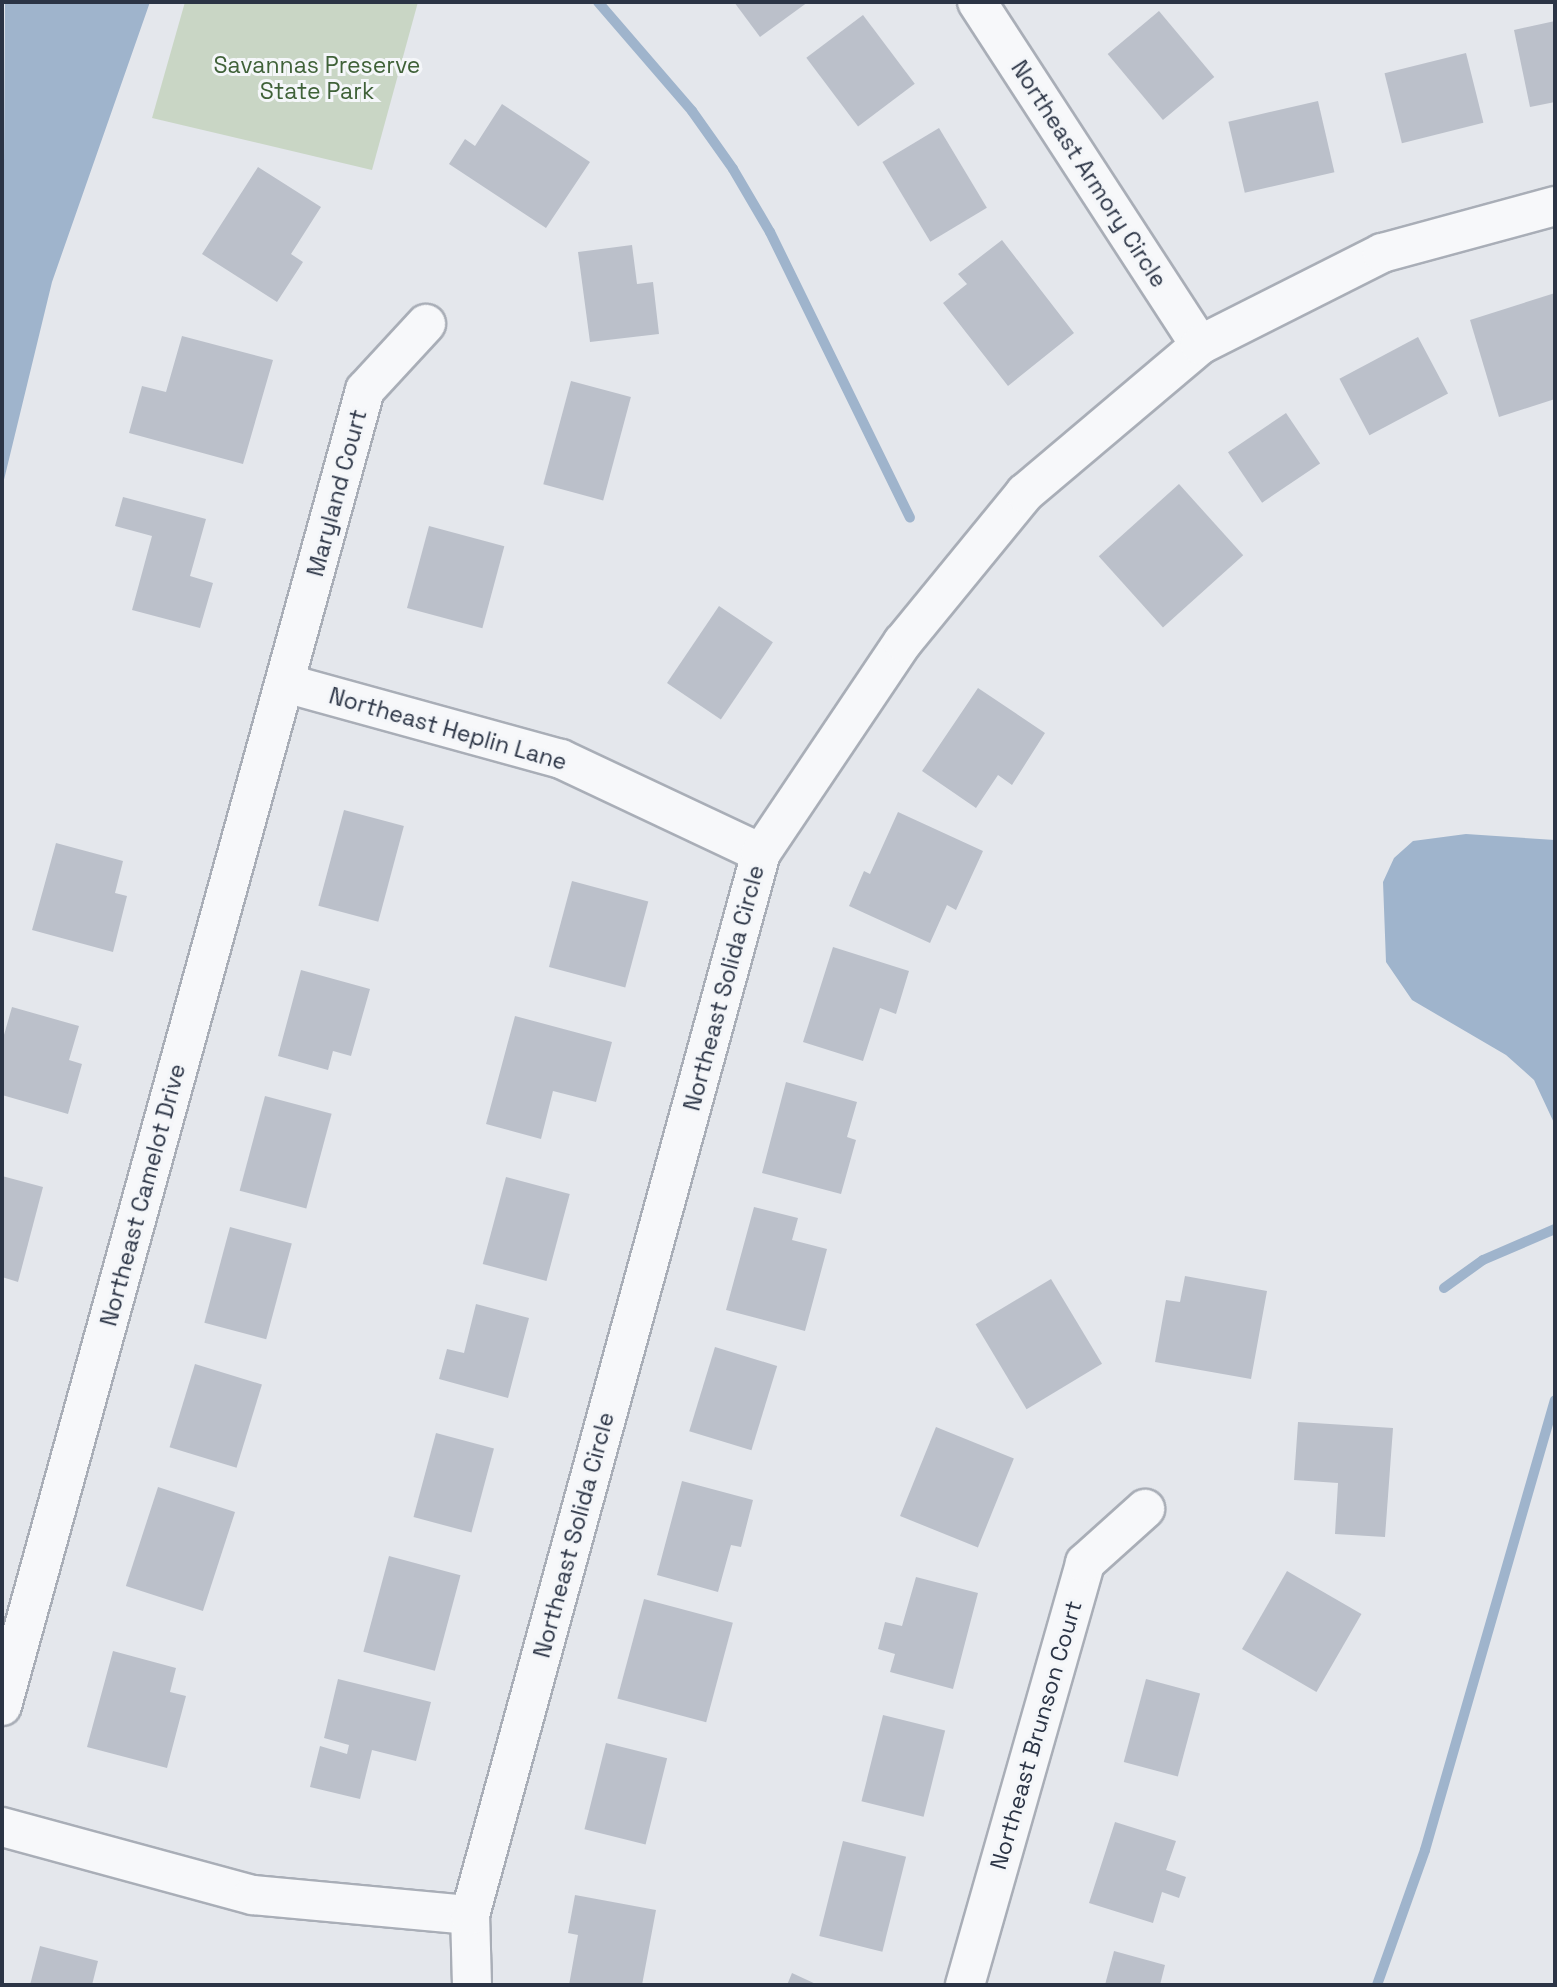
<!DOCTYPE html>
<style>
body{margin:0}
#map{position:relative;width:1557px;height:1987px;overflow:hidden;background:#e4e7ec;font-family:"Space Grotesk",sans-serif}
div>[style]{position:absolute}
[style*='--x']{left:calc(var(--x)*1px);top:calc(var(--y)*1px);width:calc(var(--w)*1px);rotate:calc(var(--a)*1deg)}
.green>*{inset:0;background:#c9d6c5}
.water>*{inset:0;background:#9fb4cc}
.stream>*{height:10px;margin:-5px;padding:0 5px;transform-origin:5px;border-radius:5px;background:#9fb4cc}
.building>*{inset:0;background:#bbc0ca;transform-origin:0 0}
.roads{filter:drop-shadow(2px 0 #a9aeb7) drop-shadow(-2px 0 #a9aeb7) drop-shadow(0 2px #a9aeb7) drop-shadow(0 -2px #a9aeb7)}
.minor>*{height:38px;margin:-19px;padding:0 19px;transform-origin:19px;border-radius:19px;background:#f7f8fa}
span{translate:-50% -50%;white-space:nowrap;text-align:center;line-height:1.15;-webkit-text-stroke:6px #f4f6f9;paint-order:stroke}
.park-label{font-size:23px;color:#3f6138}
.street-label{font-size:23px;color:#2b3445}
.frame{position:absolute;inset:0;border:4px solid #2b3445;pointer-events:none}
</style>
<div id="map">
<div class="green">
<i style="clip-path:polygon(185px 2px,418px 2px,372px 170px,152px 118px)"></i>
</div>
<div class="water">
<i style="clip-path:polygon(5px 2px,150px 2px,52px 282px,2px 488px)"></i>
<i style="clip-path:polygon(1466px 834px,1555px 840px,1555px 1125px,1534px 1080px,1506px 1055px,1412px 1000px,1386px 962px,1383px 882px,1394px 858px,1413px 841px)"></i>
</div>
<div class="stream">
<i style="--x:598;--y:2;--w:144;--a:49.2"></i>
<i style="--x:692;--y:111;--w:71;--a:54.7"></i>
<i style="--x:733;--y:169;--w:73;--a:59.6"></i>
<i style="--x:770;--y:232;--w:318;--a:63.9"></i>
<i style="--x:1444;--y:1288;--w:48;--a:-35.7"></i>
<i style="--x:1483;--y:1260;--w:78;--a:-23.3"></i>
<i style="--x:1377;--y:1985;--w:143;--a:-70.4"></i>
<i style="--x:1425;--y:1850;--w:468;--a:-73.9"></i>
</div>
<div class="building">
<i style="clip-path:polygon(734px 2px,808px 2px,760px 37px)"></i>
<i style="left:1159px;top:11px;width:86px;height:67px;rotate:50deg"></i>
<i style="left:863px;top:15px;width:86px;height:71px;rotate:53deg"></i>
<i style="clip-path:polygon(1555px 21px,1555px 102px,1530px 107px,1514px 30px)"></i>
<i style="left:1466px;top:53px;width:72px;height:84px;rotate:76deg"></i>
<i style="left:1318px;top:101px;width:73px;height:92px;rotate:77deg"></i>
<i style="clip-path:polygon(502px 104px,590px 162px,546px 228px,449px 164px,465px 139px,475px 146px)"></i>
<i style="left:939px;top:128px;width:93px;height:66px;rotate:59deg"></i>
<i style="clip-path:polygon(258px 167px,321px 207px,291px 254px,303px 262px,277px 302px,202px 254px)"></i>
<i style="clip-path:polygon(1002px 240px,1074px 333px,1008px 386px,943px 303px,967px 284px,958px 274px)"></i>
<i style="clip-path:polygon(632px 245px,637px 284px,653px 282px,659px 334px,590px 342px,578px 252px)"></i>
<i style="clip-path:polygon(1555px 293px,1555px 399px,1499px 417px,1470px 320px)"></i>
<i style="clip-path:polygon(182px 336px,273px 360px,243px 464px,129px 433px,142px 386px,166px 392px)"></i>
<i style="left:1418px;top:337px;width:64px;height:89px;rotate:62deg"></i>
<i style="left:571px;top:381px;width:62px;height:107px;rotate:15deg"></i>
<i style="left:1286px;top:413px;width:61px;height:70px;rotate:56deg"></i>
<i style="left:1179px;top:484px;width:96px;height:108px;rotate:48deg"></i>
<i style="clip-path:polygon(123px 497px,206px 519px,190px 576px,213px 583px,200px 628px,132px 610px,152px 536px,115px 526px)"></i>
<i style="left:429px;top:526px;width:78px;height:85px;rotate:15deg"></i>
<i style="left:719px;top:606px;width:65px;height:93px;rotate:34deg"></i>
<i style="clip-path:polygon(978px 688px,1045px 733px,1012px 785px,998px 775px,976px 808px,922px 771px)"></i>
<i style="left:344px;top:810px;width:62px;height:99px;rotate:15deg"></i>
<i style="clip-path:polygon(898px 812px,983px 851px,956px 910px,947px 905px,930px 943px,849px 906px,864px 871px,870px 874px)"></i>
<i style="clip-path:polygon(56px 843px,123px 861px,115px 893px,127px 896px,113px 952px,32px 930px)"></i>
<i style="left:572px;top:881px;width:79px;height:89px;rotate:15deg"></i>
<i style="clip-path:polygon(833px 947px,909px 971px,896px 1014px,880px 1008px,863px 1061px,803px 1042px)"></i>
<i style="clip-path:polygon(301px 970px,370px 989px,351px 1056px,333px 1051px,328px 1070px,278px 1056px)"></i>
<i style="clip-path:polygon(12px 1007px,79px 1026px,69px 1060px,82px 1064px,68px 1114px,2px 1095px,2px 1042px)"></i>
<i style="clip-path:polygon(515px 1016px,612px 1042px,596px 1102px,553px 1091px,541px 1139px,486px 1124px)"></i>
<i style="clip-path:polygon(786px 1082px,857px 1102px,847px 1137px,856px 1140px,841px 1194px,762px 1173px)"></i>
<i style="left:265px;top:1096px;width:69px;height:98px;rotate:15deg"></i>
<i style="clip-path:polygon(2px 1176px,43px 1187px,18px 1282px,2px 1277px)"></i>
<i style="left:506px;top:1177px;width:66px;height:90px;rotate:15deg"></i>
<i style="clip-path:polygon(754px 1207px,798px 1218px,792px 1240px,827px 1249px,805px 1331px,726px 1310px)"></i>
<i style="left:230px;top:1227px;width:64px;height:99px;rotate:15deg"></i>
<i style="clip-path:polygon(1185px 1276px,1267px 1291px,1251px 1379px,1155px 1362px,1166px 1300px,1180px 1302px)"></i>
<i style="left:1051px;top:1279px;width:99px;height:88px;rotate:59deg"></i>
<i style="clip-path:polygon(476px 1304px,529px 1318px,508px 1398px,439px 1379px,447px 1349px,464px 1353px)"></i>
<i style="left:715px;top:1347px;width:65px;height:88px;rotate:17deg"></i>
<i style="left:195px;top:1364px;width:70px;height:87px;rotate:17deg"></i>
<i style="clip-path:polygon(1298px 1422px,1393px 1428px,1385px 1537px,1335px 1534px,1338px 1483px,1294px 1480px)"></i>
<i style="left:936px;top:1427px;width:84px;height:96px;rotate:22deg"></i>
<i style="left:436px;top:1433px;width:60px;height:87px;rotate:15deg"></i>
<i style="clip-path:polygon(682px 1481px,753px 1500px,741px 1547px,731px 1545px,718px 1592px,657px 1575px)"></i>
<i style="left:158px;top:1487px;width:81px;height:104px;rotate:18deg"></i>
<i style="left:389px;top:1556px;width:74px;height:99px;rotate:15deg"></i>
<i style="left:1287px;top:1571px;width:86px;height:90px;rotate:30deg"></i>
<i style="clip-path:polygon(916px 1577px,978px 1593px,953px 1689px,890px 1672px,895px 1654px,878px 1649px,885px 1622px,902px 1626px)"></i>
<i style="left:644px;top:1599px;width:92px;height:103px;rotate:15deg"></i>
<i style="clip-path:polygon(113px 1651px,176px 1668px,170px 1692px,186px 1696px,167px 1768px,87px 1747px)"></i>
<i style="clip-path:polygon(338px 1679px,431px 1702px,416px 1761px,372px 1750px,360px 1799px,310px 1787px,320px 1746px,347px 1754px,349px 1745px,324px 1738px)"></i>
<i style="left:1146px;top:1679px;width:56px;height:86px;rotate:15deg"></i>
<i style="left:883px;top:1715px;width:64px;height:89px;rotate:14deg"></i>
<i style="left:606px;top:1743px;width:63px;height:89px;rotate:14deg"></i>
<i style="clip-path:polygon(1115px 1822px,1176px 1841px,1166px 1870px,1186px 1877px,1179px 1898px,1162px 1892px,1153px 1923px,1089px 1903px)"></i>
<i style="left:843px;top:1841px;width:65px;height:98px;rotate:14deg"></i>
<i style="clip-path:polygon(575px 1895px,656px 1910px,642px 1985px,569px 1985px,578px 1935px,568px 1933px)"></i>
<i style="clip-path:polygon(40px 1946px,98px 1961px,92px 1985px,30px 1985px)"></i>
<i style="clip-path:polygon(1114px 1951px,1165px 1965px,1160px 1985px,1105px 1985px)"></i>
<i style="clip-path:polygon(792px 1973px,818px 1985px,787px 1985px)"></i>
</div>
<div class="roads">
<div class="minor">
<i style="--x:977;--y:2;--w:409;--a:57"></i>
<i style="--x:285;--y:683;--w:286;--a:15.4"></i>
<i style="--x:561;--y:759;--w:221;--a:25.2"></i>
<i style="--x:2;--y:1706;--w:1365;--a:-74.58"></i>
<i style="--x:365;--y:390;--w:90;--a:-47.3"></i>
<i style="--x:2;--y:1827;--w:260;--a:15.2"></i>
<i style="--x:253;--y:1895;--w:218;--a:5.3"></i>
<i style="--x:472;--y:1985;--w:70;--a:-91.6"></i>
<i style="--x:470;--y:1915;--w:1101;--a:-74.68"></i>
<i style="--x:761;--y:853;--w:254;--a:-56.1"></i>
<i style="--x:903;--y:642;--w:193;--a:-50.7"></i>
<i style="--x:1025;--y:493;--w:229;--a:-40.2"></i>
<i style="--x:1200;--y:345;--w:204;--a:-26.8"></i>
<i style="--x:1382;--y:253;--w:179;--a:-15.2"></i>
<i style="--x:965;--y:1985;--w:439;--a:-74.1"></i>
<i style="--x:1085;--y:1563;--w:81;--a:-42"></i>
</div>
</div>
<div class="park-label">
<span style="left:317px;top:78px">Savannas Preserve<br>State Park</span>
</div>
<div class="street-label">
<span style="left:1089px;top:174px;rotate:57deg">Northeast Armory Circle</span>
<span style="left:337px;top:493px;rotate:-75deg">Maryland Court</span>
<span style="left:448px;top:729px;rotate:16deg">Northeast Heplin Lane</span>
<span style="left:724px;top:988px;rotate:-75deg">Northeast Solida Circle</span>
<span style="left:143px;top:1195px;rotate:-75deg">Northeast Camelot Drive</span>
<span style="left:574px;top:1535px;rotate:-75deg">Northeast Solida Circle</span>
<span style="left:1036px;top:1735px;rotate:-74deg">Northeast Brunson Court</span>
</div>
<div class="frame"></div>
</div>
